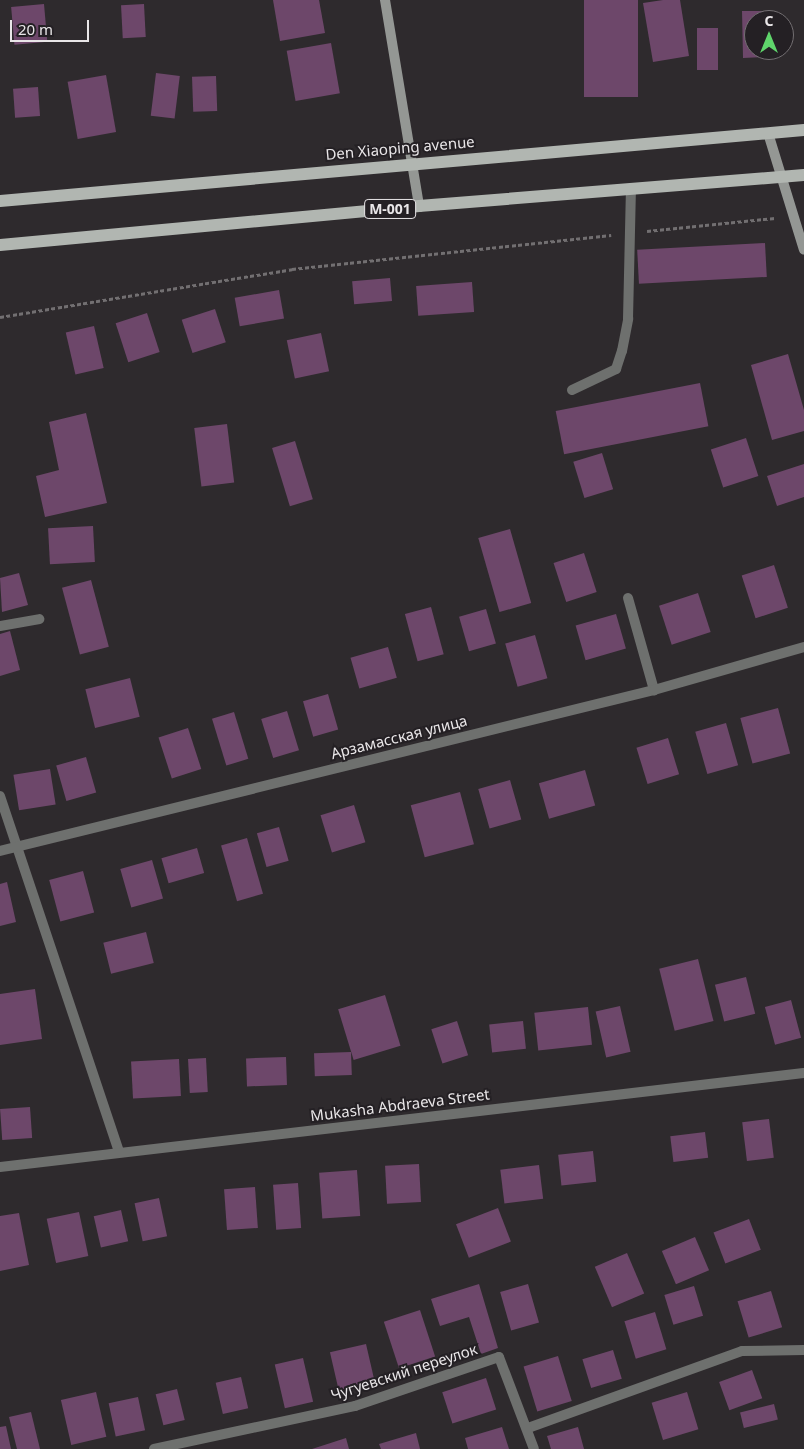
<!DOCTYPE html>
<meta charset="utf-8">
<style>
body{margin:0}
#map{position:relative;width:804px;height:1449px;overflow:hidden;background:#2e2a2d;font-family:"Noto Sans",sans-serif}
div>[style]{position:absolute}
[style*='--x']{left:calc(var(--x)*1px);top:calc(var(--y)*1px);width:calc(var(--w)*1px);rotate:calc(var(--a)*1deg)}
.building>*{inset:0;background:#6d476a;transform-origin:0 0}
.path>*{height:3px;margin-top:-1.5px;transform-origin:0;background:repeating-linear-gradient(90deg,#726f71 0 4px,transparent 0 6.5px)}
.lane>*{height:10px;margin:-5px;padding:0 5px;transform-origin:5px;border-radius:5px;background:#6e706e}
.street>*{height:10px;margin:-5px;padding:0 5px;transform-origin:5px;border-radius:5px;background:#6e706e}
.secondary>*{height:10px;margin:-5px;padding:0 5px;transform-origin:5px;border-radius:5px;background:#949794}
.primary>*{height:12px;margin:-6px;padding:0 6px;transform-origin:6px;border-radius:6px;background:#b1b6b1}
span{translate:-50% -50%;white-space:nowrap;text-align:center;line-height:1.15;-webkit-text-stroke:4px #242024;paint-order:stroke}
.shield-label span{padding:1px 4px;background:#242024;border:1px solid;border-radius:4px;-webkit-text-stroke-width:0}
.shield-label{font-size:14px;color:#e9e6e8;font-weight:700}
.street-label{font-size:15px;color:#e9e6e8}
.north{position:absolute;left:744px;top:10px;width:50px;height:50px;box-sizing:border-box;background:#242024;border:1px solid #736f72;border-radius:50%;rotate:0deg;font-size:14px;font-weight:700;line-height:20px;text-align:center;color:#e9e6e8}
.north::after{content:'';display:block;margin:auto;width:18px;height:22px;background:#5fd56b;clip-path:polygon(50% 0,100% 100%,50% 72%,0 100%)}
.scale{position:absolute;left:10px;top:20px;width:79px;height:22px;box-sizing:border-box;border:2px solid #e9e6e8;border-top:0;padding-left:6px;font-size:15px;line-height:18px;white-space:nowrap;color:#e9e6e8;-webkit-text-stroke:4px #242024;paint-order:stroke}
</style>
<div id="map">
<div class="building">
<i style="clip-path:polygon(273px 0,319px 0,325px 33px,280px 41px)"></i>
<i style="left:584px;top:0;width:54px;height:97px"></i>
<i style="clip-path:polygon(663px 0,680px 0,689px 56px,653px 62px,643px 3px)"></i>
<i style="left:44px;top:4px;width:38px;height:33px;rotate:85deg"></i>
<i style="left:144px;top:4px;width:33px;height:23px;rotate:87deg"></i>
<i style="clip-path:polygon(742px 11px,764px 11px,765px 20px,754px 20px,754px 50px,765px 50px,765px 57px,743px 58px)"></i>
<i style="left:697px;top:28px;width:21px;height:42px"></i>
<i style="left:331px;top:43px;width:51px;height:45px;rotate:80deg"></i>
<i style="left:156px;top:73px;width:24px;height:43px;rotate:7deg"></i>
<i style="left:106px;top:75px;width:58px;height:39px;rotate:80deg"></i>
<i style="left:216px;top:76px;width:35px;height:24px;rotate:88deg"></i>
<i style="left:38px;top:87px;width:29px;height:25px;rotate:86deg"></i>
<i style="left:765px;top:243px;width:34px;height:128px;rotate:87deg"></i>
<i style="left:390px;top:278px;width:23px;height:38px;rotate:85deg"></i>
<i style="left:472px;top:282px;width:30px;height:56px;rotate:86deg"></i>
<i style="left:279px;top:290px;width:29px;height:45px;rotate:80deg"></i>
<i style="left:215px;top:309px;width:35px;height:35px;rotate:72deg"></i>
<i style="left:147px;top:313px;width:41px;height:33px;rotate:72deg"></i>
<i style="left:94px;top:326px;width:43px;height:29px;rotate:77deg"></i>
<i style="left:321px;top:333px;width:39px;height:35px;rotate:78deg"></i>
<i style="clip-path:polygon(788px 354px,804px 410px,804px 431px,772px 440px,751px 365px)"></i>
<i style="left:700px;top:383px;width:44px;height:147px;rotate:79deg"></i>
<i style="clip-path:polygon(86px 413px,107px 503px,45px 517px,36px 476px,59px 470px,49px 422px)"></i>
<i style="left:227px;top:424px;width:59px;height:33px;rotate:83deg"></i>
<i style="left:746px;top:438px;width:40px;height:37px;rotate:72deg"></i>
<i style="left:295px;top:441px;width:61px;height:24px;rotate:73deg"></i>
<i style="left:602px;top:453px;width:38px;height:30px;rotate:73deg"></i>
<i style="clip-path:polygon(804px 464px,804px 497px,777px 506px,767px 476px)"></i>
<i style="left:93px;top:526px;width:36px;height:45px;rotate:87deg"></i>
<i style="left:510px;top:529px;width:77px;height:33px;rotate:74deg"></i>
<i style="left:584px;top:553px;width:41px;height:32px;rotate:72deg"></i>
<i style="left:774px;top:565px;width:45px;height:34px;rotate:72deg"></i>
<i style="clip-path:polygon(19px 573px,28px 605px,2px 612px,0 578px)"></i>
<i style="left:91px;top:580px;width:69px;height:30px;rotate:75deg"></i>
<i style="left:698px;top:593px;width:41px;height:41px;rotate:72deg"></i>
<i style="left:431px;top:607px;width:49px;height:27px;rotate:75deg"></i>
<i style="left:486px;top:609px;width:36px;height:28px;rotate:74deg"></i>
<i style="left:616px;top:614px;width:36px;height:42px;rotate:74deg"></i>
<i style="clip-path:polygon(10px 631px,20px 670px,0 676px,0 634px)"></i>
<i style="left:535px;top:635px;width:45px;height:31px;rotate:74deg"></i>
<i style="left:388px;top:647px;width:32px;height:39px;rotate:74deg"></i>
<i style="left:130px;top:678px;width:40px;height:46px;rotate:76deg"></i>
<i style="left:328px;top:694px;width:37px;height:26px;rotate:74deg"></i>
<i style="left:778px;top:708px;width:47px;height:39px;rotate:75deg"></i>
<i style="left:287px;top:711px;width:41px;height:27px;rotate:73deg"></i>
<i style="left:234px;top:712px;width:49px;height:23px;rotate:73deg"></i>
<i style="left:726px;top:723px;width:44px;height:32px;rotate:74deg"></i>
<i style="left:188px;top:728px;width:43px;height:31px;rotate:72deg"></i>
<i style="left:668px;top:738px;width:38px;height:33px;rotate:73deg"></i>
<i style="left:86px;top:757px;width:37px;height:31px;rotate:74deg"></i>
<i style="left:50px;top:769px;width:36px;height:37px;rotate:81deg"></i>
<i style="left:585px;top:770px;width:37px;height:48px;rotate:74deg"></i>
<i style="left:510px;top:780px;width:41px;height:33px;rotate:74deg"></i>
<i style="left:460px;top:792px;width:54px;height:51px;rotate:75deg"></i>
<i style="left:354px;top:805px;width:39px;height:35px;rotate:73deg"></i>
<i style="left:279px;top:827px;width:35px;height:23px;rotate:74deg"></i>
<i style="left:247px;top:838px;width:58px;height:27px;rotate:74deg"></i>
<i style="left:197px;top:848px;width:26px;height:37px;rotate:74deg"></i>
<i style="left:152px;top:860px;width:40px;height:33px;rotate:74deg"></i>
<i style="left:83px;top:871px;width:43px;height:35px;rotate:75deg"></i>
<i style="clip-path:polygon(7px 882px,16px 922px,0 926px,0 884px)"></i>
<i style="left:146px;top:932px;width:32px;height:44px;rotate:76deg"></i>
<i style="left:698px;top:959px;width:64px;height:40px;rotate:76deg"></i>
<i style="left:746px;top:977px;width:38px;height:32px;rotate:76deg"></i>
<i style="clip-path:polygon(35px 989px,42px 1039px,0 1045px,0 994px)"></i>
<i style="left:385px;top:995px;width:53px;height:49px;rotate:73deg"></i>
<i style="left:791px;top:1000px;width:39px;height:27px;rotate:75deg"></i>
<i style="left:620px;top:1006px;width:47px;height:25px;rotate:77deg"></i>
<i style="left:588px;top:1007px;width:38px;height:54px;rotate:84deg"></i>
<i style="left:457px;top:1021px;width:36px;height:27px;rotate:72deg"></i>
<i style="left:523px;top:1021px;width:28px;height:34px;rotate:84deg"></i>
<i style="left:351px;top:1052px;width:23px;height:37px;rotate:88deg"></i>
<i style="left:286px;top:1057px;width:28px;height:40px;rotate:88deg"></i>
<i style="left:206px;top:1058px;width:34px;height:18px;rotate:87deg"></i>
<i style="left:179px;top:1059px;width:37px;height:48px;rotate:87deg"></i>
<i style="left:30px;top:1107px;width:31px;height:30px;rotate:86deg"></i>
<i style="left:769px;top:1119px;width:39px;height:27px;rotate:83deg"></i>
<i style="left:705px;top:1132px;width:26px;height:35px;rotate:83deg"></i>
<i style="left:593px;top:1151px;width:31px;height:35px;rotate:84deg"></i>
<i style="left:419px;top:1164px;width:38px;height:34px;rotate:87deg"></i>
<i style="left:539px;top:1165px;width:34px;height:39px;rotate:83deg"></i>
<i style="left:357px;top:1170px;width:46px;height:38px;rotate:86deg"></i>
<i style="left:298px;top:1183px;width:45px;height:25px;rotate:86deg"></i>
<i style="left:255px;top:1187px;width:41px;height:31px;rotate:86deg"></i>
<i style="left:159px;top:1198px;width:39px;height:25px;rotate:78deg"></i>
<i style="left:498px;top:1208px;width:36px;height:45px;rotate:69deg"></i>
<i style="left:121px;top:1210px;width:32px;height:28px;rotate:77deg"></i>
<i style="left:79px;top:1212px;width:45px;height:33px;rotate:78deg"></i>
<i style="clip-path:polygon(19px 1213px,29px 1265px,0 1271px,0 1216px)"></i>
<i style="left:749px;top:1219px;width:33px;height:38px;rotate:69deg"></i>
<i style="left:695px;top:1237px;width:36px;height:36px;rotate:67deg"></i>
<i style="left:627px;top:1253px;width:44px;height:35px;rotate:67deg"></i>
<i style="clip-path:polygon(479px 1284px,498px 1348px,481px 1354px,469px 1317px,440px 1326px,431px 1299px)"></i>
<i style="left:528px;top:1284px;width:40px;height:29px;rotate:74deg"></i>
<i style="left:694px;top:1286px;width:31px;height:31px;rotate:73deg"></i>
<i style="left:771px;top:1291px;width:38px;height:35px;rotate:73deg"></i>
<i style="left:420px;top:1310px;width:49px;height:38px;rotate:72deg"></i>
<i style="left:655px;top:1312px;width:39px;height:32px;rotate:73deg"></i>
<i style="left:366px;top:1344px;width:39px;height:37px;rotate:77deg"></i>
<i style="left:613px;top:1350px;width:30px;height:32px;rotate:73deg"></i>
<i style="left:558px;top:1356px;width:47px;height:36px;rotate:73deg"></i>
<i style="left:303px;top:1358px;width:45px;height:29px;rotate:77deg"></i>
<i style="left:752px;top:1370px;width:30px;height:35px;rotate:70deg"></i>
<i style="left:241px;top:1377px;width:32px;height:26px;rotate:77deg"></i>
<i style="left:486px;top:1378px;width:33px;height:46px;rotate:72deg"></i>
<i style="left:177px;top:1389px;width:32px;height:22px;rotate:76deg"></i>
<i style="left:96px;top:1392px;width:46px;height:36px;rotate:77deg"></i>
<i style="left:687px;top:1392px;width:39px;height:37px;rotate:73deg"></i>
<i style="left:138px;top:1397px;width:34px;height:30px;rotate:78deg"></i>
<i style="left:774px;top:1404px;width:16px;height:35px;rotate:76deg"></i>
<i style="clip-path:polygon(31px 1412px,40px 1449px,17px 1449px,9px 1417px)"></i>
<i style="clip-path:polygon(6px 1426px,11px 1449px,0 1449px,0 1427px)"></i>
<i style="clip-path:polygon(502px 1427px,509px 1449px,468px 1449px,465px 1438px)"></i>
<i style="clip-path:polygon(578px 1427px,584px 1449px,551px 1449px,547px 1436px)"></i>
<i style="clip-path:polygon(416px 1433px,420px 1449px,381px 1449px,379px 1444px)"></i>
<i style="clip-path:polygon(346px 1438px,349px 1449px,312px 1449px)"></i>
</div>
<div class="path">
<i style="--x:647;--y:231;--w:129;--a:-5.8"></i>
<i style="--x:0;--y:317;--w:296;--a:-9.3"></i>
<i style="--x:292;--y:269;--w:321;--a:-6.1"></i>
</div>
<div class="lane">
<i style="--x:572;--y:390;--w:49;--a:-25.5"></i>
<i style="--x:616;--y:369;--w:19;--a:-72"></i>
<i style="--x:622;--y:351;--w:33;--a:-79"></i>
<i style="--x:628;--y:319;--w:130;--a:-88.7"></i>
</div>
<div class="street">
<i style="--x:628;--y:598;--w:96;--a:74.2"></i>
<i style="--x:0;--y:626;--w:40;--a:-10"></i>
<i style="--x:0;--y:796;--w:375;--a:71.5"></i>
<i style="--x:0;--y:851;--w:674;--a:-13.83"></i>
<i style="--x:654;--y:690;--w:156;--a:-16"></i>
<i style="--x:0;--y:1167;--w:809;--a:-6.67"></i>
<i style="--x:528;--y:1428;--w:227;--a:-19.8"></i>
<i style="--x:742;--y:1351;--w:62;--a:-0.9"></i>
<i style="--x:154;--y:1449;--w:206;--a:-12.1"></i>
<i style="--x:355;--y:1406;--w:152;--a:-18.8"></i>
<i style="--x:499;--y:1357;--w:98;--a:69.2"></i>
</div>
<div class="secondary">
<i style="--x:385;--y:0;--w:209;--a:80.6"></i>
<i style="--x:768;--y:133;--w:122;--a:72.9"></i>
</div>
<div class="primary">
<i style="--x:0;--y:201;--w:807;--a:-5.05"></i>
<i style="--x:0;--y:245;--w:421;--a:-5.3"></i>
<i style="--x:419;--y:206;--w:386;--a:-4.6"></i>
</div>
<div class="shield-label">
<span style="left:390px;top:209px">M-001</span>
</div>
<div class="street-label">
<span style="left:400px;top:148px;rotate:-5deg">Den Xiaoping avenue</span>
<span style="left:399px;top:737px;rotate:-14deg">Арзамасская улица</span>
<span style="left:400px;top:1105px;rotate:-7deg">Mukasha Abdraeva Street</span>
<span style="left:404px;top:1372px;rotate:-18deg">Чугуевский переулок</span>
</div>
<div class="north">С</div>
<div class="scale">20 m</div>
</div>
